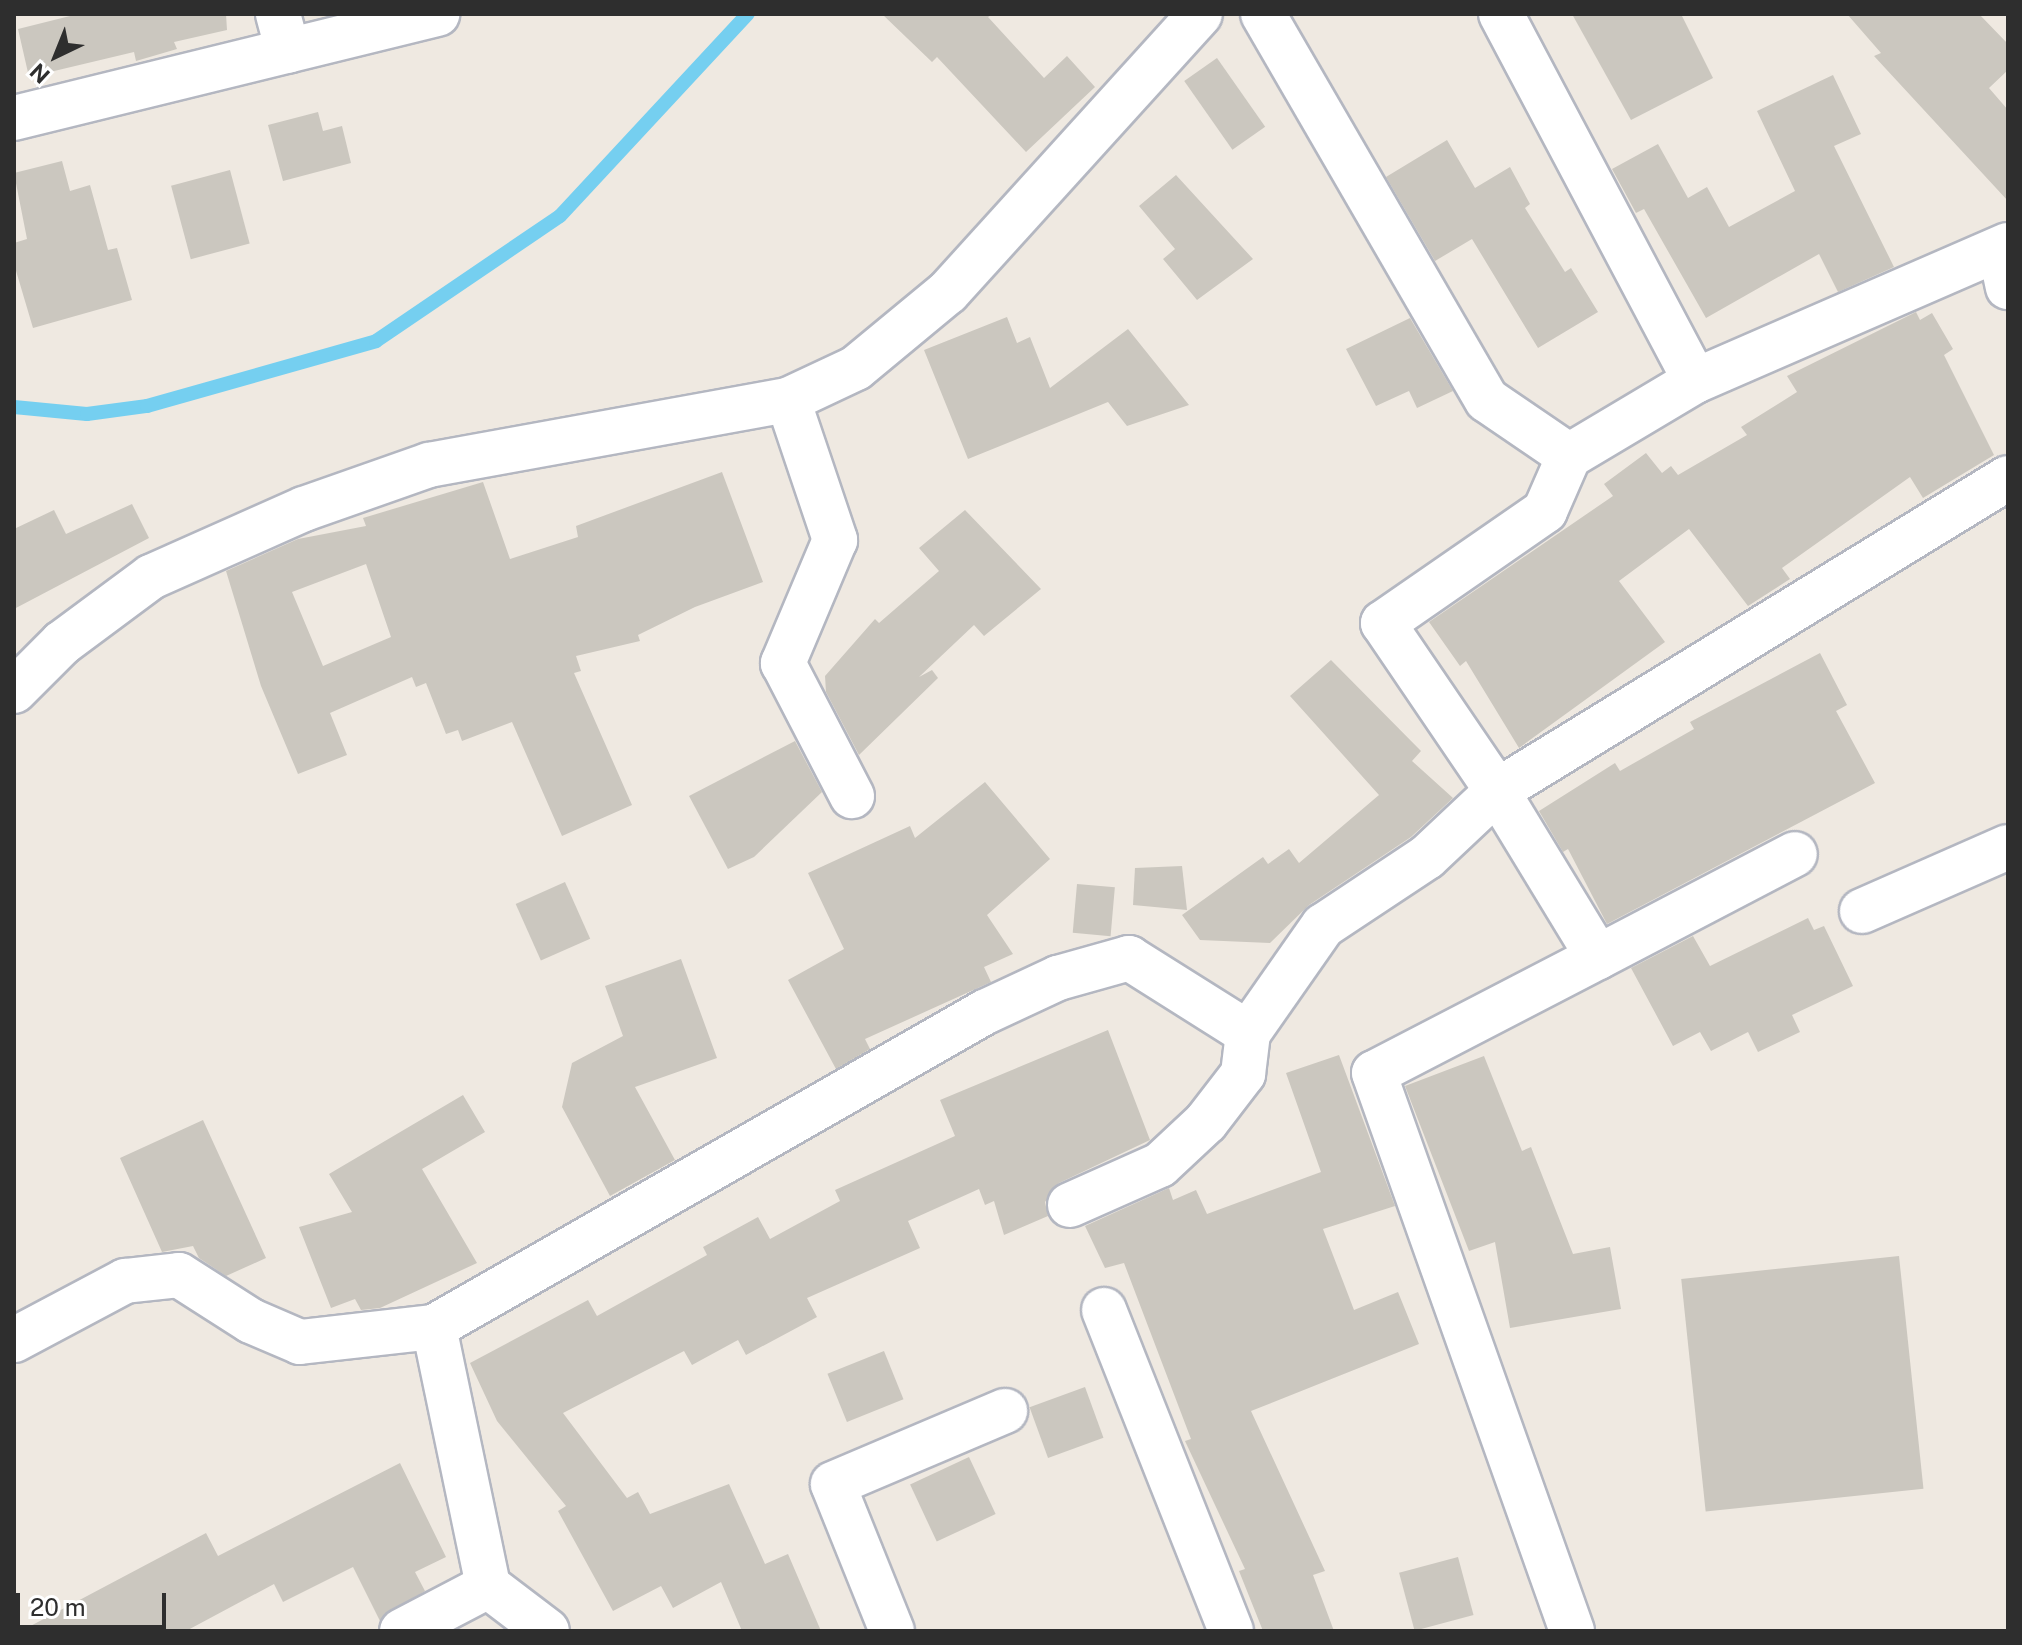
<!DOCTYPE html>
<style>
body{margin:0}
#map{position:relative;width:2022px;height:1645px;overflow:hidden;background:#efe9e1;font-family:"Public Sans",sans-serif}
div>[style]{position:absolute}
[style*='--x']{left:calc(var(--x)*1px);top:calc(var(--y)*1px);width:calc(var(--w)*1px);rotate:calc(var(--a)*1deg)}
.stream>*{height:14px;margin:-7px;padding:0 7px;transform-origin:7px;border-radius:7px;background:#75cff0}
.building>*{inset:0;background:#cbc7bf;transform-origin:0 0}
.roads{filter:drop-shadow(2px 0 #b4b7c1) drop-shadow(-2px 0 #b4b7c1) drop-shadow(0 2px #b4b7c1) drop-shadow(0 -2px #b4b7c1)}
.minor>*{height:44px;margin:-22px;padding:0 22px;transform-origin:22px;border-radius:22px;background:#fff}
span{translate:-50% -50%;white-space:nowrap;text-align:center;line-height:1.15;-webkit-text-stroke:6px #fff;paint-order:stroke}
.frame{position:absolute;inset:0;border:16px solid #2e2e2e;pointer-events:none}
.north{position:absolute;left:16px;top:16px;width:80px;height:80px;-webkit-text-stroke:6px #fff;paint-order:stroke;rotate:223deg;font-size:22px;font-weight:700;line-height:32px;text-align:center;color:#2e2e2e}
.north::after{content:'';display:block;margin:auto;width:28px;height:36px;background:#2e2e2e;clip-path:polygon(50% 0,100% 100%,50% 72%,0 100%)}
.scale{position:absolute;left:16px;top:1593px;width:150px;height:36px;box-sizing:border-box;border:4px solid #2e2e2e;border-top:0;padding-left:10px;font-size:24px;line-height:28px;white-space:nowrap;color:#2e2e2e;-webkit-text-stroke:6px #fff;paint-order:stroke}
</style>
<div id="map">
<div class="stream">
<i style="--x:14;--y:407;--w:73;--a:5.5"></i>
<i style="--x:87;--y:414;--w:61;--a:-7.6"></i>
<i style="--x:147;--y:406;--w:238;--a:-15.8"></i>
<i style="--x:376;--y:341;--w:222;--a:-34.2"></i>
<i style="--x:560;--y:216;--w:276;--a:-47.1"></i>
</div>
<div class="building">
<i style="clip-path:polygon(78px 14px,226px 14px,227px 30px,174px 42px,177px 49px,136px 61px,134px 52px,29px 77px,18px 29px)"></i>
<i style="clip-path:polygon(882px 14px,993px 14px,988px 17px,1044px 78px,1067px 56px,1095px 87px,1026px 152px,937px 57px,932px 62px)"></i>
<i style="clip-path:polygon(1572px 14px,1681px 14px,1713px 78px,1631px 120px)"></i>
<i style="clip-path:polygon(1847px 14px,1979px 14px,2008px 44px,2008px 70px,1989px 88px,2008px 110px,2008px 201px,1874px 56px,1881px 53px)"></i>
<i style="left:1217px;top:58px;width:84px;height:40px;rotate:55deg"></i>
<i style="clip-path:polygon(1833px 75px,1861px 134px,1834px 146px,1894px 267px,1838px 292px,1819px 254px,1706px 318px,1644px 209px,1636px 213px,1612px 169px,1658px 144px,1688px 198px,1707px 187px,1729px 227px,1795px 191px,1757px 111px)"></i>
<i style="clip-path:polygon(318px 112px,323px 131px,342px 126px,351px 163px,283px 181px,268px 125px)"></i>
<i style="clip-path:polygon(1447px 140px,1475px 188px,1510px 167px,1530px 204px,1525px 208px,1565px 272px,1571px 268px,1598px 312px,1538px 348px,1472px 239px,1435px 261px,1386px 177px)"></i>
<i style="clip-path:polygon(62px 161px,70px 191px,90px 185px,108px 250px,117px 248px,132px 300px,33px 328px,14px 264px,14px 243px,27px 239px,14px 173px)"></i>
<i style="left:230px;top:170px;width:76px;height:61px;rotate:75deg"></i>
<i style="clip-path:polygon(1176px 175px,1253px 259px,1197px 300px,1163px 259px,1175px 249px,1139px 206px)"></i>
<i style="clip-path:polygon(1916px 312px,1920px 320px,1932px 313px,1953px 349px,1944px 355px,1994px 455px,1923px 498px,1910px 477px,1782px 568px,1790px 579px,1748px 606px,1689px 529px,1619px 581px,1665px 642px,1519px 748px,1466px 661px,1460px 666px,1429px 622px,1613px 496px,1604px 484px,1646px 453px,1662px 473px,1671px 466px,1678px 475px,1747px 435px,1741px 427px,1797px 392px,1787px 376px)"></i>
<i style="clip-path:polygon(1007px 317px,1017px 343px,1030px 337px,1050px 388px,1128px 329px,1189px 405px,1127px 426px,1108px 402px,968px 459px,924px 350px)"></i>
<i style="clip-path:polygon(1410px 318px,1453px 391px,1417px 408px,1409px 391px,1376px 406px,1346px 349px)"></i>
<i style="clip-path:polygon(evenodd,722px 472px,763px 582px,695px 607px,638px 635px,640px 641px,576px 656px,581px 671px,574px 673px,632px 805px,562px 836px,512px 722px,462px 741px,458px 730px,446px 734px,426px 683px,416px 687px,412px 677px,330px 713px,347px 755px,298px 774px,261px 686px,226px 571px,298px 539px,366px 526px,363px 518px,483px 482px,510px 559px,578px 537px,576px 526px,722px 472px,366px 564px,391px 637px,323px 666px,292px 592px,366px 564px)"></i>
<i style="clip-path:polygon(132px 504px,149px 538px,14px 609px,14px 529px,54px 510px,66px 534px)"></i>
<i style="clip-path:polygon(965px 510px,1041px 589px,984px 636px,974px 625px,919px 677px,932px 670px,938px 678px,859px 755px,826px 692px,825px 676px,875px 619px,879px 623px,939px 571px,919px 548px)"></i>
<i style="clip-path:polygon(1820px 653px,1847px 705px,1836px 711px,1875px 783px,1607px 924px,1568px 849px,1563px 852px,1539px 811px,1615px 763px,1620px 771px,1694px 729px,1690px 722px)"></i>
<i style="clip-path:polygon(1331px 660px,1421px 751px,1412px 761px,1453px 798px,1411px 837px,1309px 905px,1270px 943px,1200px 940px,1182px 915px,1263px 857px,1268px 864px,1289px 849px,1299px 863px,1379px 795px,1290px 696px)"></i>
<i style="clip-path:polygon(795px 741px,822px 792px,754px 857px,728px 869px,689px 796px)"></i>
<i style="clip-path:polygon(985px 782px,1050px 859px,987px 915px,1013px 954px,984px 967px,991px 982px,865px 1039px,870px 1049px,836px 1069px,788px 980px,844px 949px,808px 873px,910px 826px,915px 838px)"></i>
<i style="clip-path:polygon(1182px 866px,1187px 910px,1133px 905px,1135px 868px)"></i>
<i style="left:565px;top:882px;width:62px;height:54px;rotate:66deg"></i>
<i style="left:1077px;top:884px;width:38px;height:49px;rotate:5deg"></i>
<i style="clip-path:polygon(1808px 918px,1814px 930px,1824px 926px,1853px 986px,1792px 1015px,1800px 1032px,1758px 1052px,1748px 1032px,1711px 1051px,1700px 1032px,1673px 1046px,1631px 968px,1693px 936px,1710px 966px)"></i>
<i style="clip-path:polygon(681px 959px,717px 1058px,635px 1087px,675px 1160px,610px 1196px,562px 1107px,572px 1063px,623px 1036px,605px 986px)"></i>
<i style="clip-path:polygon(1108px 1030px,1150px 1140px,1059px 1183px,1045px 1202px,1048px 1216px,1004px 1235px,994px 1201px,985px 1205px,979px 1189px,908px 1221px,920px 1248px,807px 1298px,817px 1317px,746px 1355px,738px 1340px,692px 1365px,684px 1351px,563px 1413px,627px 1498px,638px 1492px,650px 1514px,729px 1484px,765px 1564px,788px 1554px,821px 1631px,742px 1631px,721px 1582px,673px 1608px,661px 1586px,613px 1611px,558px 1511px,566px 1506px,497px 1421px,470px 1363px,588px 1300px,597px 1316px,707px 1255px,703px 1247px,758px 1217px,770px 1239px,840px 1201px,835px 1190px,955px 1136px,940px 1100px)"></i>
<i style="clip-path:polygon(1339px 1055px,1395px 1206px,1323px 1229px,1354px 1310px,1398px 1292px,1419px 1344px,1251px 1411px,1325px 1571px,1313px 1575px,1334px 1631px,1263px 1631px,1239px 1571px,1245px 1569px,1185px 1441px,1191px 1439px,1124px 1263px,1105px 1268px,1085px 1226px,1169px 1188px,1173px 1200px,1196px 1190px,1207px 1214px,1321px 1172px,1286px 1073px)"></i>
<i style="clip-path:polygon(1484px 1056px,1522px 1151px,1531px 1147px,1573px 1254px,1610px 1247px,1621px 1309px,1510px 1328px,1495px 1242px,1469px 1251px,1405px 1086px)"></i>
<i style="clip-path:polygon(463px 1095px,485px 1132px,422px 1169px,477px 1263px,380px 1308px,361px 1310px,355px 1299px,331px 1308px,299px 1227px,352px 1212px,329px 1174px)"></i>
<i style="clip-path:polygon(203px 1120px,266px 1258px,226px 1276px,199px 1258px,193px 1246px,162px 1252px,120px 1158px)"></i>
<i style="left:1899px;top:1256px;width:234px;height:219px;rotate:84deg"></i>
<i style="left:884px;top:1351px;width:52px;height:61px;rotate:68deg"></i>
<i style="left:1085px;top:1387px;width:54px;height:59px;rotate:70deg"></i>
<i style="left:969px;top:1457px;width:63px;height:65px;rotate:65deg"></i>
<i style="clip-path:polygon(400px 1463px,446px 1557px,415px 1572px,425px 1591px,380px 1621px,353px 1567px,283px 1602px,274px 1584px,186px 1631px,21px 1631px,206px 1533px,218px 1556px)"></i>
<i style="left:1458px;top:1557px;width:60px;height:61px;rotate:75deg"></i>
</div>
<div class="roads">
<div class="minor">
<i style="--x:278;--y:14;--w:38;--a:75"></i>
<i style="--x:1263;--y:14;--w:446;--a:59.9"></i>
<i style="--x:1487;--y:400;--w:99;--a:34.3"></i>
<i style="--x:1569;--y:456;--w:60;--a:113.6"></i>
<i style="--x:1545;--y:511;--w:197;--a:145.3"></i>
<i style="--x:1383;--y:623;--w:203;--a:55.8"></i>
<i style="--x:1497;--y:791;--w:194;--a:58.7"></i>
<i style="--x:1598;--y:957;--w:252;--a:152.6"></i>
<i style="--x:1374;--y:1073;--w:592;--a:70.46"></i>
<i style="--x:1501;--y:14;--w:415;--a:62.1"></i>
<i style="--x:14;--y:118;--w:436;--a:-13.8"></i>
<i style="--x:2000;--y:250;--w:38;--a:78"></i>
<i style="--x:788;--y:400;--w:148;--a:71.4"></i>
<i style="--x:835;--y:540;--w:134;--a:112.9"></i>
<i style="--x:783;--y:663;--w:150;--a:62.6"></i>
<i style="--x:1569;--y:456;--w:147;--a:-30.8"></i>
<i style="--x:1695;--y:381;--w:341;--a:-23.5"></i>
<i style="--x:14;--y:691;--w:68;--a:-45"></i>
<i style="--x:62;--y:643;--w:111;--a:-36.6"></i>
<i style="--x:151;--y:577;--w:167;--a:-24"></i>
<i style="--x:304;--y:509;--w:133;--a:-19.4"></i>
<i style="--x:429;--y:465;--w:365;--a:-10.3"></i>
<i style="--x:788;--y:400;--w:75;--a:-25.2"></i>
<i style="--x:856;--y:368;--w:119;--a:-39.6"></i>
<i style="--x:948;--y:292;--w:375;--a:-47.8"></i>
<i style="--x:1862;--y:911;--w:159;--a:-23.7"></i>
<i style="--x:1598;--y:957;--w:222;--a:-27.6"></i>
<i style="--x:1070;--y:1205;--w:98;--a:-24"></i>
<i style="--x:1160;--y:1165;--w:63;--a:-43.1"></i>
<i style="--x:1206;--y:1122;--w:61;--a:-52.4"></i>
<i style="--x:1243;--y:1074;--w:41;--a:-83"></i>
<i style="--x:1248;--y:1033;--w:131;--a:-55"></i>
<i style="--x:1323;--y:926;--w:125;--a:-33.6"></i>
<i style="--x:1427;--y:857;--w:96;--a:-43.3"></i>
<i style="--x:1497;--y:791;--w:599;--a:-31.49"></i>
<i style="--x:1104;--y:1310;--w:345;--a:68.4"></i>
<i style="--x:434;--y:1327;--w:265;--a:78.2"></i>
<i style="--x:488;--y:1586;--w:74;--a:37.3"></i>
<i style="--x:14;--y:1340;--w:126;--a:-28"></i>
<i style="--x:125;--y:1281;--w:54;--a:-6.3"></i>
<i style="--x:179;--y:1275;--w:85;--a:32.6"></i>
<i style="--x:251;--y:1321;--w:53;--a:23.2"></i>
<i style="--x:300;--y:1342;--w:135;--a:-6.4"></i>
<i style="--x:434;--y:1327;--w:635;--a:-29.76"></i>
<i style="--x:985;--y:1012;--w:81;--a:-25"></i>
<i style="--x:1058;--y:978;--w:74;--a:-15.7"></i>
<i style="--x:1129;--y:958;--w:141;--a:32.2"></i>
<i style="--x:402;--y:1631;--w:97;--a:-27.6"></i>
<i style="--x:892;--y:1631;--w:158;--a:-111.9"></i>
<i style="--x:833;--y:1484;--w:187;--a:-23"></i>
</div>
</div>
<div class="frame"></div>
<div class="north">N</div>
<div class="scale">20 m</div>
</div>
